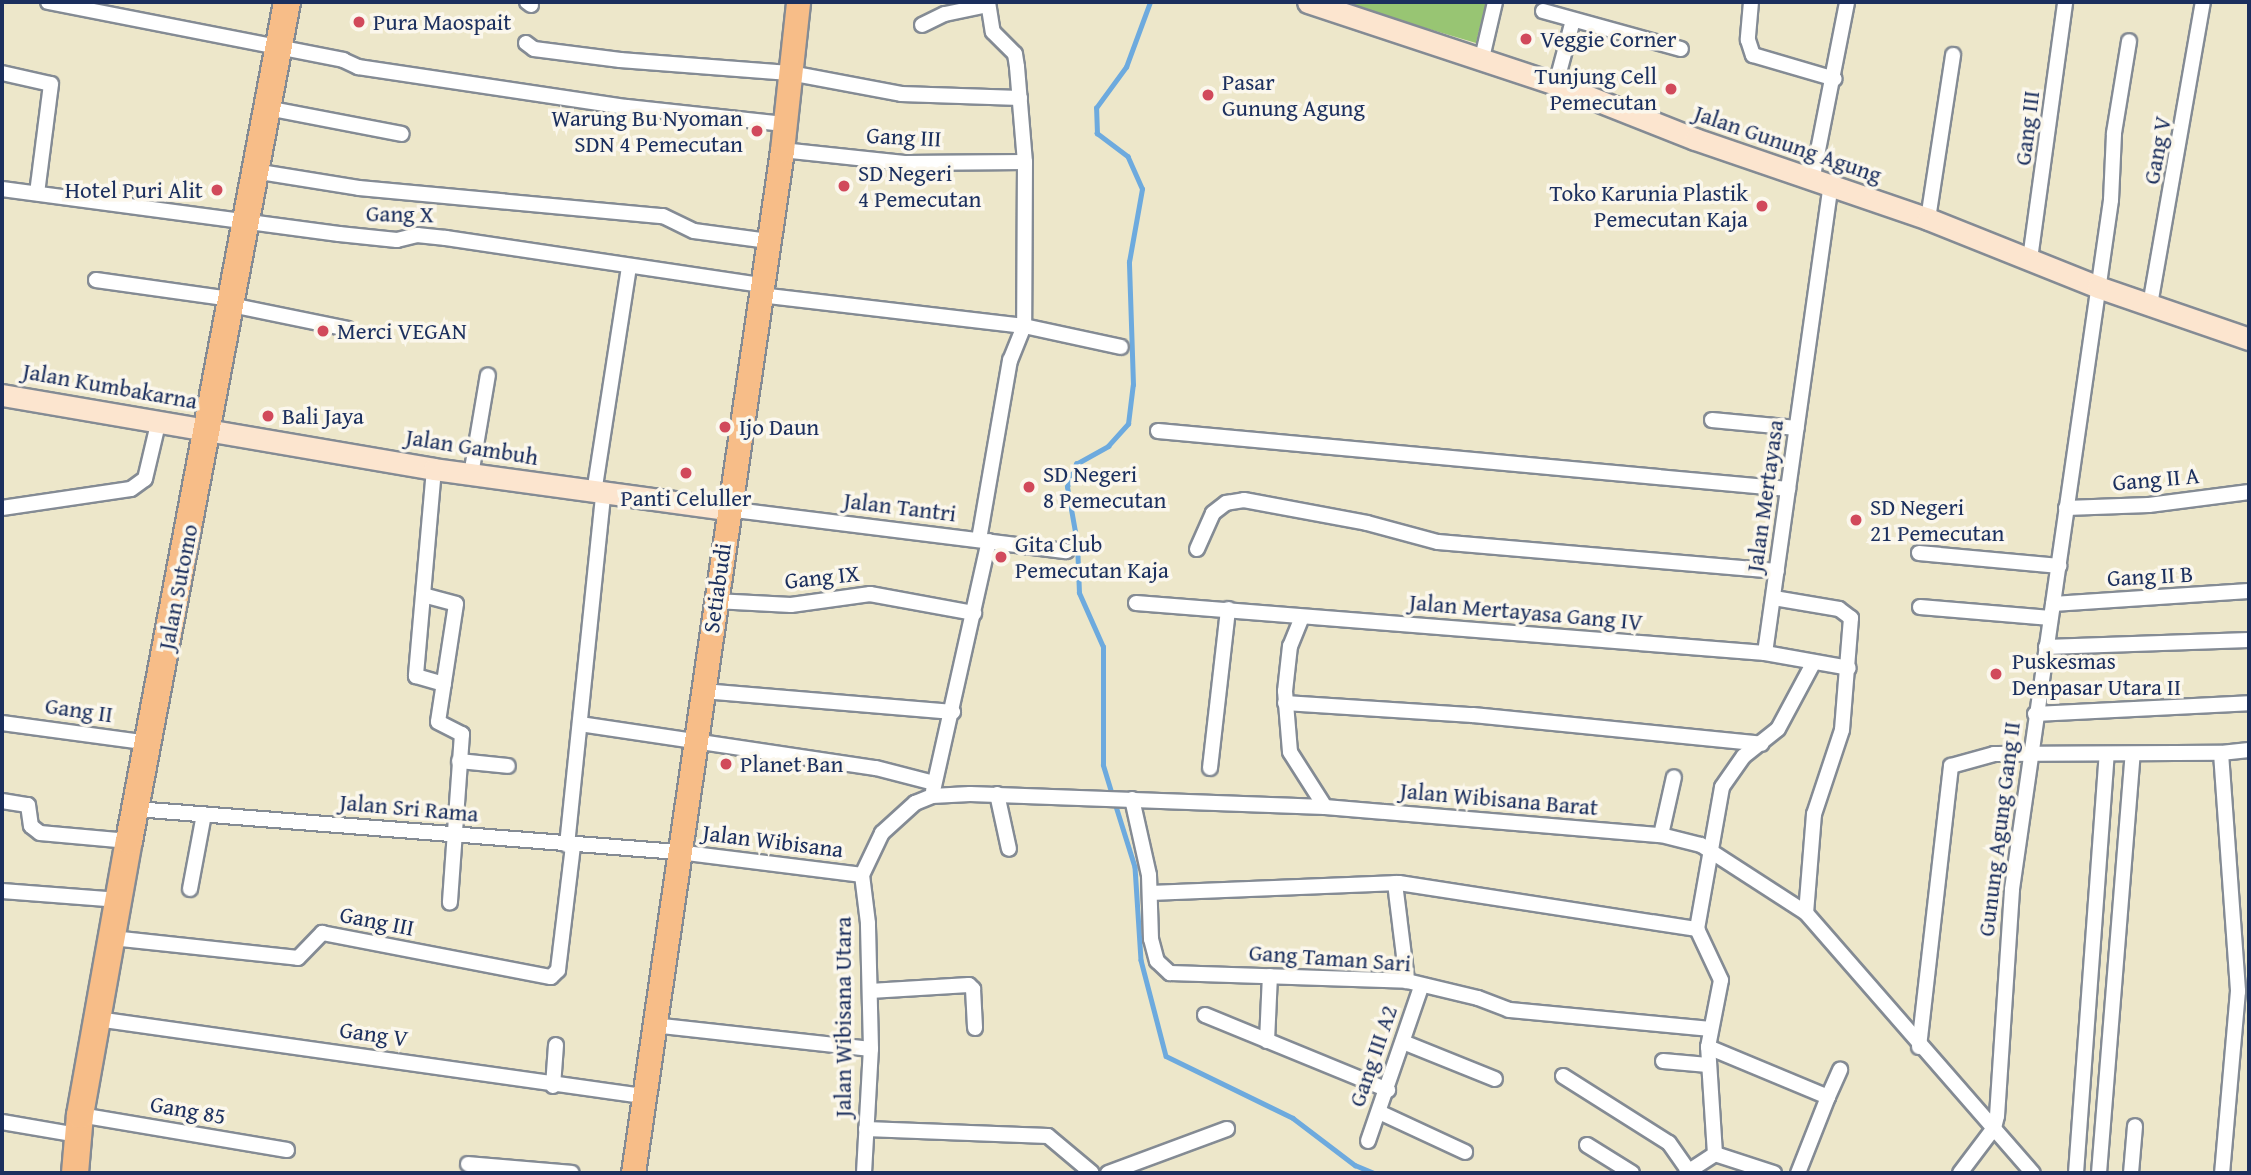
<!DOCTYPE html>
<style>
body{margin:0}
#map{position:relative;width:2251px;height:1175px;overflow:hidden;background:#ede7ca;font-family:"Gentium Book Plus",serif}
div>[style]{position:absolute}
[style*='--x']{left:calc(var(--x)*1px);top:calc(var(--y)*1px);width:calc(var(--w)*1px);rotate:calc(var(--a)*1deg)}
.green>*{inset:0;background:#98c573}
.stream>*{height:4.5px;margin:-2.25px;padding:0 2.25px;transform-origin:2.25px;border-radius:2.25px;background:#6daade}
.roads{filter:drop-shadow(2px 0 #848b94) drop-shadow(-2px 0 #848b94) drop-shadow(0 2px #848b94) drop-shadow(0 -2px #848b94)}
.street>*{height:14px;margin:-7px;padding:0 7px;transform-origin:7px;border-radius:7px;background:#fff}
.secondary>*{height:21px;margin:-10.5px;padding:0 10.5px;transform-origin:10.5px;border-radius:10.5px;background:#fce5cf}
.primary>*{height:23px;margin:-11.5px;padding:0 11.5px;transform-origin:11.5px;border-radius:11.5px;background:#f7bd88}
.highway>*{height:26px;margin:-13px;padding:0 13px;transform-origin:13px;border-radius:13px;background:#f7bd88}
.dots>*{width:19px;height:19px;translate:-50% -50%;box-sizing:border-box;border:4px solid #fbf7ec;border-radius:50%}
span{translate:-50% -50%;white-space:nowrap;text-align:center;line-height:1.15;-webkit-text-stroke:7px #fbf7ec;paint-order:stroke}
.poi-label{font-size:23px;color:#1b2f5e}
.left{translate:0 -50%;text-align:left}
.right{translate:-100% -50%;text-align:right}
.street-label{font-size:23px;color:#1b2f5e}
.frame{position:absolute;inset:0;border:4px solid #1b2f5e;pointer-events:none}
</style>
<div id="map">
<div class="green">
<i style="clip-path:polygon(1338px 2px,1486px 2px,1476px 43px)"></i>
</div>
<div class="stream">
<i style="--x:1112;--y:795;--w:31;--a:-107"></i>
<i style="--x:1103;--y:765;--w:118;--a:-90"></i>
<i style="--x:1103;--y:647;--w:59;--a:-114"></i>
<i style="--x:1079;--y:593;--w:50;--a:-92.3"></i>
<i style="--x:1077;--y:543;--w:57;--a:-100.1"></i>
<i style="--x:1067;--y:487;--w:25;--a:-69"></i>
<i style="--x:1076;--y:464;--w:37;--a:-29"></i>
<i style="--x:1108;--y:446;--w:30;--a:-48"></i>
<i style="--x:1128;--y:424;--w:39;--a:-83"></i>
<i style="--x:1133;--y:385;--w:123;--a:-91.9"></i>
<i style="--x:1129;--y:262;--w:74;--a:-79.9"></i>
<i style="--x:1142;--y:189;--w:35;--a:-114"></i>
<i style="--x:1128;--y:157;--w:39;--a:-143"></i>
<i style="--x:1097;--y:134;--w:26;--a:-92"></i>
<i style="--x:1096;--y:108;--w:51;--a:-53.8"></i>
<i style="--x:1126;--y:67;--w:69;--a:-69.7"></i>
<i style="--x:1115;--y:803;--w:67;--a:72.6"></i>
<i style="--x:1135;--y:867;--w:93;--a:86.3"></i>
<i style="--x:1141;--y:960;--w:99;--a:75.4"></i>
<i style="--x:1166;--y:1056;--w:141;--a:26"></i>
<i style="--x:1293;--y:1118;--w:78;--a:37.2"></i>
<i style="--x:1355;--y:1165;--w:21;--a:23"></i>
</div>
<div class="roads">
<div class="street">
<i style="--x:48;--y:2;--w:301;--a:11.1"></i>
<i style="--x:343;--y:60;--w:17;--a:25"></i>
<i style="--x:358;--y:67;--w:272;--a:8.5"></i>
<i style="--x:627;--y:107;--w:158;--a:6.2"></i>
<i style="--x:527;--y:2;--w:5;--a:37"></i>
<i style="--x:988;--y:2;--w:30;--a:81"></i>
<i style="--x:993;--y:32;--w:31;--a:45"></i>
<i style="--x:1015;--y:54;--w:13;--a:81"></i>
<i style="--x:1017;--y:67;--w:95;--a:85.2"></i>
<i style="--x:1025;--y:162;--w:164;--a:90.3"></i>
<i style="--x:1024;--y:326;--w:99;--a:12.2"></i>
<i style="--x:1751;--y:2;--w:38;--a:95"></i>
<i style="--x:1748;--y:40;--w:16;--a:72"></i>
<i style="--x:1753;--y:55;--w:85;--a:16.3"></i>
<i style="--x:1543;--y:11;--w:143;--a:15.4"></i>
<i style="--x:922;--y:25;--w:25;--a:-26"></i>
<i style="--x:945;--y:14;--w:44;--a:-11.8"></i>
<i style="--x:526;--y:43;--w:10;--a:37"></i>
<i style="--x:534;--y:49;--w:87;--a:7.3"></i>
<i style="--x:620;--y:60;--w:170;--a:4.4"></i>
<i style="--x:790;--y:73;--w:113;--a:10.7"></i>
<i style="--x:901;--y:94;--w:119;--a:1.9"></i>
<i style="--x:1482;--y:58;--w:57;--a:-76.9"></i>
<i style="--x:2;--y:73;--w:50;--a:12.7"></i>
<i style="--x:51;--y:84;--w:110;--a:97.3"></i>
<i style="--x:1556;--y:84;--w:66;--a:-75.1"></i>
<i style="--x:267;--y:108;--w:137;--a:10.9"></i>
<i style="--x:782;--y:150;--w:123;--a:6.1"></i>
<i style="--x:904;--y:163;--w:121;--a:-0.5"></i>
<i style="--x:254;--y:171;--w:106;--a:9.2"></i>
<i style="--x:359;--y:188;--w:305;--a:5.3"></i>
<i style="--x:663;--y:216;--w:34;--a:26"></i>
<i style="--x:694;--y:231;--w:75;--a:7.7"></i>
<i style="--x:1812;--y:181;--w:182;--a:-78.9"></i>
<i style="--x:2;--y:189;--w:340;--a:7.6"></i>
<i style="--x:339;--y:234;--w:58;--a:5.9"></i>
<i style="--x:397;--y:240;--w:21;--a:-14"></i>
<i style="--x:417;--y:235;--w:29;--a:6"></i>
<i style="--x:446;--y:238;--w:319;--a:8.5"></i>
<i style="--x:1928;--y:219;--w:166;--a:-81.3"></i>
<i style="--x:2030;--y:259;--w:259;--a:-82.2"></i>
<i style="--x:96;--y:280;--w:137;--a:8"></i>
<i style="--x:760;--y:295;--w:266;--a:6.7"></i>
<i style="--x:1024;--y:326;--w:37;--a:112"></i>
<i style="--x:1010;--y:360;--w:182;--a:99.8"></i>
<i style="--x:231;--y:305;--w:119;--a:11.6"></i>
<i style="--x:2150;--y:305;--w:308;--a:-80.1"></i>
<i style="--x:1712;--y:420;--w:85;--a:5.4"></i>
<i style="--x:1158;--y:431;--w:633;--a:5.26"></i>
<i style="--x:434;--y:469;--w:208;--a:95"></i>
<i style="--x:416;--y:676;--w:29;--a:16"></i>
<i style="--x:471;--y:475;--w:101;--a:-80.4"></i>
<i style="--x:594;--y:493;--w:229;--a:-81.2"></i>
<i style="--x:2;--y:508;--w:130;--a:-8.4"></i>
<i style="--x:131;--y:489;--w:17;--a:-36"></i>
<i style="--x:145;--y:479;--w:61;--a:-76.7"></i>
<i style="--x:2066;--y:508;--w:83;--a:-2.1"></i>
<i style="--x:2149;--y:505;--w:101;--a:-7.4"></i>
<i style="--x:727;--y:509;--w:342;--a:7.1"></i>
<i style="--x:1197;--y:549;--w:39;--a:-66"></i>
<i style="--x:1213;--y:513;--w:16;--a:-38"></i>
<i style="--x:1226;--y:503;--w:18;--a:-9"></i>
<i style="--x:1244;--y:500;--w:125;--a:10.6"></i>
<i style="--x:1367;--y:523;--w:73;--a:15"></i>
<i style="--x:1438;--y:542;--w:340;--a:4.9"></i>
<i style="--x:1919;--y:553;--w:141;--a:5.3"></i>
<i style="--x:423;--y:595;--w:34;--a:15"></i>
<i style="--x:456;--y:604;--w:119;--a:98.7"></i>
<i style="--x:438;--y:722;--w:27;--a:27"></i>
<i style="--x:462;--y:734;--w:169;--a:94.1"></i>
<i style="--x:1774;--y:598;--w:66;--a:9.6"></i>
<i style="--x:1839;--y:609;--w:15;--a:37"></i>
<i style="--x:1851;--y:618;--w:112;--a:94.6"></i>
<i style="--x:1842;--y:730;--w:89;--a:108.4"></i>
<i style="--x:1814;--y:814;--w:99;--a:94.6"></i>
<i style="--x:715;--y:601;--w:76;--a:3"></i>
<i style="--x:791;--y:605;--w:80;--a:-7.9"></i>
<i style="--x:870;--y:594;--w:106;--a:10.4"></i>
<i style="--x:1136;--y:603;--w:631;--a:4.54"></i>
<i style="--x:1765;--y:653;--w:85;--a:10.1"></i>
<i style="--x:2053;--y:604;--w:196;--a:-3.8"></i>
<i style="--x:1920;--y:607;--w:131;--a:4.8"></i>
<i style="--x:1302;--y:617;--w:31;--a:112"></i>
<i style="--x:1290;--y:646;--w:45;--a:96.3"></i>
<i style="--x:1285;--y:691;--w:61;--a:85.3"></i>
<i style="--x:1290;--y:752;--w:65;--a:57.5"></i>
<i style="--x:2046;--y:647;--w:203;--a:-2"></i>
<i style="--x:1765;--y:653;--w:470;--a:-82"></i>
<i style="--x:703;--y:691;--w:251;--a:4.8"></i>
<i style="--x:1285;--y:703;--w:188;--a:3.7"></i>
<i style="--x:1473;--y:715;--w:290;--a:5.7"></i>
<i style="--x:2035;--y:714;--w:214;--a:-2.9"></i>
<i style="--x:2;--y:723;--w:148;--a:7.7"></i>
<i style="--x:580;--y:724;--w:299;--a:8.5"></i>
<i style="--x:876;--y:768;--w:60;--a:14.5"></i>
<i style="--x:2221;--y:753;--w:28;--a:-6"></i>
<i style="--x:459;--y:761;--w:49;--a:5.8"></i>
<i style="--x:1210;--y:768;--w:160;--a:-83.5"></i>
<i style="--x:933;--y:791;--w:256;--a:-77.4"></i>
<i style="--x:997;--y:794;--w:56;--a:77.7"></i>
<i style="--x:1132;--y:799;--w:78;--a:77.4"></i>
<i style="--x:1149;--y:875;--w:64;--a:88.2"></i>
<i style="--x:1151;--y:939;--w:23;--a:75"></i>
<i style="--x:1157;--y:961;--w:18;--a:43"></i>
<i style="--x:1170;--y:973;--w:237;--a:1.9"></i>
<i style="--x:1407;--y:981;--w:73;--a:13.5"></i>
<i style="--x:1478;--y:998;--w:33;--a:21"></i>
<i style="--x:1509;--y:1010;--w:201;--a:5.4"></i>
<i style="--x:2;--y:801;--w:26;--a:9"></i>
<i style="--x:28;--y:805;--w:21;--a:82"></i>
<i style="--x:31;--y:826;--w:11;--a:38"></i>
<i style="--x:40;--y:833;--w:89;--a:5.1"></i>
<i style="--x:136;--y:809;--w:544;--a:4.54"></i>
<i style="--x:678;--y:852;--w:185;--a:7.1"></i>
<i style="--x:1661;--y:835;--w:59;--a:-77.4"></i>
<i style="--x:567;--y:845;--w:352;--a:-84.1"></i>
<i style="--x:1395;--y:883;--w:99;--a:83"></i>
<i style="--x:190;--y:889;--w:76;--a:-79.4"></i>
<i style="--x:2;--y:891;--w:118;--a:4.4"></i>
<i style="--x:1150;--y:893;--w:249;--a:-2.3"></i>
<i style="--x:1399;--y:883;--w:302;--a:8.8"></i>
<i style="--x:112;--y:938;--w:187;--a:6.1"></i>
<i style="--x:298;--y:958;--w:35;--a:-46"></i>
<i style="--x:322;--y:933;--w:233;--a:10.9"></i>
<i style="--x:551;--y:977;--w:10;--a:-45"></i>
<i style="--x:558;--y:970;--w:125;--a:-83.1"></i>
<i style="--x:870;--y:991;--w:99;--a:-3.5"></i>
<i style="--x:969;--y:985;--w:6;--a:45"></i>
<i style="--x:973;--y:989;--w:39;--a:87"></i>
<i style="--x:1205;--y:1015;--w:198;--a:22.3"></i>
<i style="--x:97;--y:1019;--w:551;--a:8.03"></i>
<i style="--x:653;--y:1025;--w:219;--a:6.3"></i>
<i style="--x:1267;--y:1041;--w:65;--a:-87.4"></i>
<i style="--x:1403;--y:1042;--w:99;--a:21.9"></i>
<i style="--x:1708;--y:1047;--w:130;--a:22.6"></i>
<i style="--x:1828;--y:1097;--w:82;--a:111.5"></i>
<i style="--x:1919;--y:1047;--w:283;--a:-83.5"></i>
<i style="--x:1951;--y:766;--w:45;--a:-15.6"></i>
<i style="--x:1994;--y:754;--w:227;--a:-0.3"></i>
<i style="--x:2221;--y:753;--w:239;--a:85.9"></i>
<i style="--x:2238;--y:991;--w:183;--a:95"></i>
<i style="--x:1663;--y:1061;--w:45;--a:5.1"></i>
<i style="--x:1563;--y:1076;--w:125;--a:32.3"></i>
<i style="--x:1669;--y:1143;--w:37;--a:55"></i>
<i style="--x:553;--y:1086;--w:41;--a:-85.8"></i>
<i style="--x:1828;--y:1097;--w:30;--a:-66"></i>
<i style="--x:1379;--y:1112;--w:95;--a:24.9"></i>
<i style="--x:80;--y:1115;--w:210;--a:9.6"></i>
<i style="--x:2;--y:1122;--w:76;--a:9.8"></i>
<i style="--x:866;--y:1129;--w:182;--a:2.2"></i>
<i style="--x:1048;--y:1136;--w:57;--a:40.1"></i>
<i style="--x:1368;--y:1141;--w:163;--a:-71"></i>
<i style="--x:1587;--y:1145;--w:53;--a:31.9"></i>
<i style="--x:1715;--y:1154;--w:62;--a:17.9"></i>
<i style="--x:468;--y:1164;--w:104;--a:4.9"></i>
<i style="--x:864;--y:1173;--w:124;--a:-86.8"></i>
<i style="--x:871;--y:1049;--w:126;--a:-91.4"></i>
<i style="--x:868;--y:923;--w:48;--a:-97.1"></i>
<i style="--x:862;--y:875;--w:47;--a:-64.5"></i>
<i style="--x:882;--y:833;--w:45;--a:-42.3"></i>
<i style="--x:915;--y:803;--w:18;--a:-22"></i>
<i style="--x:932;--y:796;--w:38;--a:-3"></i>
<i style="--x:970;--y:794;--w:355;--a:2.1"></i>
<i style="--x:1325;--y:807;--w:337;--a:4.8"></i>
<i style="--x:1661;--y:835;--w:41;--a:14"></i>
<i style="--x:1701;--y:845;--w:125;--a:32.9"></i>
<i style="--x:1806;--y:913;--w:345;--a:48.9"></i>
<i style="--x:1108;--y:1173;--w:127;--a:-20.3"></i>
<i style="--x:1686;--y:1173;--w:35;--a:-33"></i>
<i style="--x:1715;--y:1154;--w:107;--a:-93.7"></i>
<i style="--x:1708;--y:1047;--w:68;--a:-79"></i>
<i style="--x:1721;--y:980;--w:56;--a:-115.2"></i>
<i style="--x:1697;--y:929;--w:144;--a:-80"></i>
<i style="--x:1722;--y:787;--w:38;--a:-55"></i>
<i style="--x:1744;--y:756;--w:43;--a:-38.5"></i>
<i style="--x:1778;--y:729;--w:76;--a:-61.8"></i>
<i style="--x:1960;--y:1173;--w:56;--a:-52.9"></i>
<i style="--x:1994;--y:1128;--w:12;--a:-76"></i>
<i style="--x:1997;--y:1116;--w:227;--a:-86.2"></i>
<i style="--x:2012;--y:889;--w:696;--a:-81.82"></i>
<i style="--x:2111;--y:200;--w:67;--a:-87.4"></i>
<i style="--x:2114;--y:133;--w:93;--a:-80.7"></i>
<i style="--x:2076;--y:1173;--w:420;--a:-85.8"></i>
<i style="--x:2099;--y:1173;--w:420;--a:-85.4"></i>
<i style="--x:2131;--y:1173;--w:47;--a:-85.1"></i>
</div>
<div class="secondary">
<i style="--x:1308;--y:2;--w:261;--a:18.3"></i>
<i style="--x:1556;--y:84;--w:149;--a:21.6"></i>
<i style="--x:1695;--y:139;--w:246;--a:18.9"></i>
<i style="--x:1928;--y:219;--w:183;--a:21.8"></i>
<i style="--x:2098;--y:287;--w:160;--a:19"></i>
<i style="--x:2;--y:395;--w:438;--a:9.7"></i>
<i style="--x:434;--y:469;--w:296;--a:7.8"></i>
</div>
<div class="primary">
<i style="--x:633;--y:1173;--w:1034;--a:-81.71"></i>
<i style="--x:782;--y:150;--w:149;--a:-83.8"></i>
</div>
<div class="highway">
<i style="--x:75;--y:1173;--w:58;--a:-85.1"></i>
<i style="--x:80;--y:1115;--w:278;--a:-79.9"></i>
<i style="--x:129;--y:841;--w:854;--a:-79.33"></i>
</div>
</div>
<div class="dots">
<i style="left:359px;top:22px;background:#d1495b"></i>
<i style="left:1526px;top:39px;background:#d1495b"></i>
<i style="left:1671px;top:89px;background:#d1495b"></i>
<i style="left:1208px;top:95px;background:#d1495b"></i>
<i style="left:757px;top:131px;background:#d1495b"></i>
<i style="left:844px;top:186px;background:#d1495b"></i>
<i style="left:217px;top:190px;background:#d1495b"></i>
<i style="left:1762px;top:206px;background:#d1495b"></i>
<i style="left:323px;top:331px;background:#d1495b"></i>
<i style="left:268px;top:416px;background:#d1495b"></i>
<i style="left:725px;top:427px;background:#d1495b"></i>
<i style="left:686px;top:473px;background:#d1495b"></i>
<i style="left:1029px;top:487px;background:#d1495b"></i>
<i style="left:1856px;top:520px;background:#d1495b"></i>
<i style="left:1001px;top:557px;background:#d1495b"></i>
<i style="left:1996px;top:674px;background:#d1495b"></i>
<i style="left:726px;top:764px;background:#d1495b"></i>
</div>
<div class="poi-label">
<span class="left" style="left:373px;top:22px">Pura Maospait</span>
<span class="left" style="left:1540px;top:39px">Veggie Corner</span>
<span class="right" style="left:1657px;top:89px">Tunjung Cell<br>Pemecutan</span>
<span class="left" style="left:1222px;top:95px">Pasar<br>Gunung Agung</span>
<span class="right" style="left:743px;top:131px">Warung Bu Nyoman<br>SDN 4 Pemecutan</span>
<span class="left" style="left:858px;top:186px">SD Negeri<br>4 Pemecutan</span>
<span class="right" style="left:203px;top:190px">Hotel Puri Alit</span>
<span class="right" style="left:1748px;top:206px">Toko Karunia Plastik<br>Pemecutan Kaja</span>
<span class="left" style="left:337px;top:331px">Merci VEGAN</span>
<span class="left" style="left:282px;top:416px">Bali Jaya</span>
<span class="left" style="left:739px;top:427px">Ijo Daun</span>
<span class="left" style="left:1043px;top:487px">SD Negeri<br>8 Pemecutan</span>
<span style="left:686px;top:498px">Panti Celuller</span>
<span class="left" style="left:1870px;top:520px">SD Negeri<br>21 Pemecutan</span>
<span class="left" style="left:1015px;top:557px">Gita Club<br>Pemecutan Kaja</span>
<span class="left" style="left:2012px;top:674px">Puskesmas<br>Denpasar Utara II</span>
<span class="left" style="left:740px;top:764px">Planet Ban</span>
</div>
<div class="street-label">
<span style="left:2027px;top:128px;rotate:-83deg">Gang III</span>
<span style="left:904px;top:137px;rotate:3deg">Gang III</span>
<span style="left:1788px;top:144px;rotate:19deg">Jalan Gunung Agung</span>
<span style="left:2157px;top:150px;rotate:-80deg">Gang V</span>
<span style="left:400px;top:214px;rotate:1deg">Gang X</span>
<span style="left:110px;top:386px;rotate:10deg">Jalan Kumbakarna</span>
<span style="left:472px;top:447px;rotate:9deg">Jalan Gambuh</span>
<span style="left:2156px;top:479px;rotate:-5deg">Gang II A</span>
<span style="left:1765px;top:496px;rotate:-82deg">Jalan Mertayasa</span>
<span style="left:900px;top:507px;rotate:7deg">Jalan Tantri</span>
<span style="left:2150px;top:576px;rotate:-3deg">Gang II B</span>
<span style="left:822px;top:577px;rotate:-6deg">Gang IX</span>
<span style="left:178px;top:587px;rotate:-79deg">Jalan Sutomo</span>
<span style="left:717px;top:588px;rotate:-82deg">Setiabudi</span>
<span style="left:1526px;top:612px;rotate:5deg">Jalan Mertayasa Gang IV</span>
<span style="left:79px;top:710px;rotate:8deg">Gang II</span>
<span style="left:1499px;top:799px;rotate:5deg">Jalan Wibisana Barat</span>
<span style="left:409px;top:808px;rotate:5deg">Jalan Sri Rama</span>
<span style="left:1999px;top:829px;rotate:-83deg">Gunung Agung Gang II</span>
<span style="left:773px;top:841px;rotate:7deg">Jalan Wibisana</span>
<span style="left:377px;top:921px;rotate:11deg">Gang III</span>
<span style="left:1330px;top:958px;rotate:4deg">Gang Taman Sari</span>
<span style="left:843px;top:1017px;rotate:-90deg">Jalan Wibisana Utara</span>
<span style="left:374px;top:1034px;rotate:8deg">Gang V</span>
<span style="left:1373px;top:1056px;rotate:-71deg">Gang III A2</span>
<span style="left:188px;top:1110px;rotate:10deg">Gang 85</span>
</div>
<div class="frame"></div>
</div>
